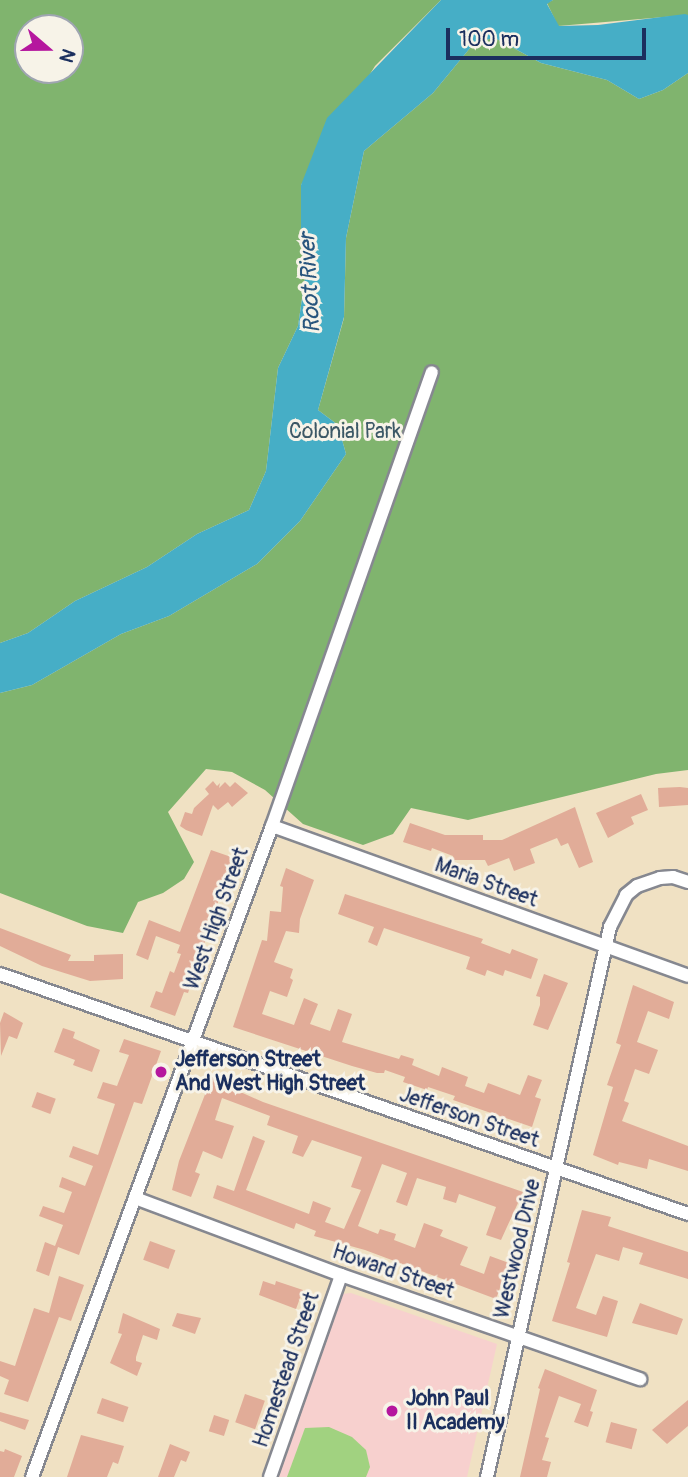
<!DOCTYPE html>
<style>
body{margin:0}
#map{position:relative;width:688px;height:1477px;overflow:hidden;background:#f0e1c3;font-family:Pangolin,sans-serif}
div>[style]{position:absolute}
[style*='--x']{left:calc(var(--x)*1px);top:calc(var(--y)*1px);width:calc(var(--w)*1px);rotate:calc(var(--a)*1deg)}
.built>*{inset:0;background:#f7d0ce}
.green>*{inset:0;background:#a1d280}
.forest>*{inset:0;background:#80b46e}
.water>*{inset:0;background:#46aec6}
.building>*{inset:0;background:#e1ac98;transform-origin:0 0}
.roads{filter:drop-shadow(2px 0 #868890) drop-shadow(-2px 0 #868890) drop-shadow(0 2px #868890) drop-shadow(0 -2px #868890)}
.street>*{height:12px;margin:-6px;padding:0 6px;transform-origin:6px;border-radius:6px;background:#fff}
.dots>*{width:19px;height:19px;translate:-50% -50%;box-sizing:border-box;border:4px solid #f7f3e8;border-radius:50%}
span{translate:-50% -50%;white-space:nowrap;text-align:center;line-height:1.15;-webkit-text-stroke:6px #f7f3e8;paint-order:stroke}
.park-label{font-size:21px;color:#3c5866}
.street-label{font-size:21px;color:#1b2f5e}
.poi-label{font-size:21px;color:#1b2f5e;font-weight:700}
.left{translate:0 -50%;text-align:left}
.water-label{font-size:23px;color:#28557d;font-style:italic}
.north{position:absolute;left:14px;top:14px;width:70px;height:70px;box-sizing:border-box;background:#f7f3e8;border:2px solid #9fa5b1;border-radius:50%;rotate:110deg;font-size:19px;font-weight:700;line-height:28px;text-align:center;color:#1b2f5e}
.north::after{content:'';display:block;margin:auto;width:24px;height:32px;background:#b5179e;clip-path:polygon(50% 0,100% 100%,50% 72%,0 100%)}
.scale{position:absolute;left:446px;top:28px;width:200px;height:32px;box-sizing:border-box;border:4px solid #1b2f5e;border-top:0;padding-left:9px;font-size:21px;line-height:24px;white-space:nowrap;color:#1b2f5e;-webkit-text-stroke:5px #f7f3e8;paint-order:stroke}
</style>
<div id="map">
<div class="built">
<i style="clip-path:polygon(351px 1293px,497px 1344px,467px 1477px,279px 1477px,342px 1294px)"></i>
</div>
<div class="green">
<i style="clip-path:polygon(329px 1427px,352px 1437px,366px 1450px,370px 1467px,366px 1477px,287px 1477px,305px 1428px)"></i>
</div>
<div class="forest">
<i style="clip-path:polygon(evenodd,0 0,441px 0,375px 66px,301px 185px,301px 236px,305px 278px,298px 326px,278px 368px,266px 471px,249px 510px,197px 534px,147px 567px,75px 601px,28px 633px,0 643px,0 0,28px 28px,70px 28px,70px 70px,28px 70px,28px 28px)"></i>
<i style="clip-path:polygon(553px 0,688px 0,688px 15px,558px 26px,547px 3px)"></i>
<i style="clip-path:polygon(495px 38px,541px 63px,607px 80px,639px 99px,663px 90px,688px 73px,688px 770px,656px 774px,468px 820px,411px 808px,393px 834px,363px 845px,303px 824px,265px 790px,232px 772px,206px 769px,168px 812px,194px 862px,184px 879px,163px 893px,138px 902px,123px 933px,87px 926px,0 893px,0 693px,32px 685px,121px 634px,169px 616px,257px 564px,300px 521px,346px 454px,338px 425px,318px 410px,344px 318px,346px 238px,364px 151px,433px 93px,475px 42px)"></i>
</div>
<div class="water">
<i style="clip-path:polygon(441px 0,553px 0,547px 4px,559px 26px,598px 25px,685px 14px,688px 15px,688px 73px,663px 90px,639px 99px,607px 80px,541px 63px,495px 38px,475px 42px,433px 93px,364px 151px,346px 238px,344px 317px,318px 410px,338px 425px,346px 454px,300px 521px,257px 564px,169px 616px,121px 634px,32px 685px,0 693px,0 643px,28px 633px,75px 601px,147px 567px,197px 534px,249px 510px,266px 471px,278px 368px,298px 326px,305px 278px,301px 236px,301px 185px,327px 118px)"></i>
</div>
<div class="building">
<i style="clip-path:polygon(213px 781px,217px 786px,220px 783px,219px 788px,225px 782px,230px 787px,235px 782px,248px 793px,232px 807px,228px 802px,218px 810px,213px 805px,202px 836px,186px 830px,180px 826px,185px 812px,192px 814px,194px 808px,209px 794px,205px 789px)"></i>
<i style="clip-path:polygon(680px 787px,688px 788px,688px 805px,659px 807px,658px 788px)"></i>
<i style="clip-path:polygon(641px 794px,648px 810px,631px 817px,634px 824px,608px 838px,596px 813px)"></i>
<i style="clip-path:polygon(575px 807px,593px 862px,579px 868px,568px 843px,561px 846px,557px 838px,530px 849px,535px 863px,514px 871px,509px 858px,488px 866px,485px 860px,454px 860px,453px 856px,432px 848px,431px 851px,403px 842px,410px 823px,445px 835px,483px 835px,483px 840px,502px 840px)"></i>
<i style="clip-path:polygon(211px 850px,237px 859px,232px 874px,228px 872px,188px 993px,184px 992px,175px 1016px,150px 1007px,156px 991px,162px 993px,170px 971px,174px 973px,181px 954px,177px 953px,180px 945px,156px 936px,148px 960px,136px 955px,149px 920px,180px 932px)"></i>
<i style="clip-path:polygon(286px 868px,314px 880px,300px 919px,299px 933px,286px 931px,274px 962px,293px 969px,290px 978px,293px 980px,287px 997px,270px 991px,262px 1014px,294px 1025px,304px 998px,318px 1004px,310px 1024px,330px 1031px,338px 1009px,352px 1014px,342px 1042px,399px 1059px,401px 1055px,414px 1059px,412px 1065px,439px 1076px,442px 1067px,468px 1077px,465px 1086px,484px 1093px,488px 1083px,520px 1095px,528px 1075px,542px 1080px,535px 1097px,541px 1099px,532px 1127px,453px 1100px,455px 1096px,428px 1087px,427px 1090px,403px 1082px,405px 1077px,385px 1070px,384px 1073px,377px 1073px,352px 1066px,233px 1027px,262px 940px,267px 941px,270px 911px,281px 912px,283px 887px,280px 886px)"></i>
<i style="clip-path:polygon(345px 894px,483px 939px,481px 943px,510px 954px,512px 949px,538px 959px,531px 979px,505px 970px,503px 976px,487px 970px,485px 976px,466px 969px,470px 957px,384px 928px,377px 946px,368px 942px,374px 927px,338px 914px)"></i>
<i style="clip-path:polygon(0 928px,71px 955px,68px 961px,94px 961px,94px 955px,123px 954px,123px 979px,90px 981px,42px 966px,0 946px)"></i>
<i style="clip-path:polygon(544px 974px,568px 983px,548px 1030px,533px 1025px,540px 1005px,540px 997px,536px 996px)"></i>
<i style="clip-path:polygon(633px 985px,674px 1002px,669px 1019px,648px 1011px,637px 1042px,658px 1050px,649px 1074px,635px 1069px,624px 1101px,629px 1103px,622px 1121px,688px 1146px,688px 1171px,649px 1159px,647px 1169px,619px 1162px,618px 1165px,593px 1155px,613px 1087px,607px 1085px,621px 1045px,616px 1043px)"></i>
<i style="clip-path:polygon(4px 1012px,23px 1023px,17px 1039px,9px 1036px,1px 1056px,0 1023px)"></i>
<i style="clip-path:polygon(63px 1028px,75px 1032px,73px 1038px,100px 1050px,92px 1072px,73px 1065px,75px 1060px,54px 1052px)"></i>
<i style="clip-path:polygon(124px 1039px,161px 1051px,142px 1104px,134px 1102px,79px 1255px,58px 1247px,49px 1276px,36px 1271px,45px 1242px,55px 1246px,63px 1225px,39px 1216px,43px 1206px,64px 1213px,72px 1192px,59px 1187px,62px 1177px,85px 1186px,93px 1166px,69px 1157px,73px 1146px,98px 1155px,115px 1104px,97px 1098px,103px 1082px,117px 1086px,129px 1055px,119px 1052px)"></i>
<i style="clip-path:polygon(213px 1074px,238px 1084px,236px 1090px,263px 1102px,523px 1192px,501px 1240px,486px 1235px,496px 1207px,459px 1194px,456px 1203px,443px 1199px,446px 1187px,417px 1178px,407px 1206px,396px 1202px,407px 1173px,382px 1164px,358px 1226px,378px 1234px,380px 1229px,396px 1234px,394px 1240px,415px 1248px,424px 1223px,443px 1230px,440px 1236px,468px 1247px,460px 1265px,484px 1274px,490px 1256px,509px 1263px,496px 1299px,365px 1250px,314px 1236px,316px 1231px,296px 1223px,294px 1229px,213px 1198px,217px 1185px,234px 1191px,253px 1136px,265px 1141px,246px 1190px,309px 1214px,313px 1201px,331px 1208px,325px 1222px,344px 1229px,361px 1190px,351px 1187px,362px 1157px,312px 1140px,303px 1157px,292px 1153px,298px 1136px,267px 1125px,270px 1116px,222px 1098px,215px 1120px,234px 1126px,222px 1159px,203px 1151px,195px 1172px,200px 1174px,191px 1197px,172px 1190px,179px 1161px)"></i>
<i style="left:37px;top:1092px;width:20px;height:16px;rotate:20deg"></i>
<i style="clip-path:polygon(582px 1210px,611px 1217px,608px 1226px,688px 1252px,688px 1279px,639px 1264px,643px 1253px,623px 1247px,619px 1261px,596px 1254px,576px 1308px,596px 1315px,603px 1296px,618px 1301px,607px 1337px,552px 1321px,570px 1263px,567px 1262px)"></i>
<i style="left:150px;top:1241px;width:27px;height:20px;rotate:20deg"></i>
<i style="clip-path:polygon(59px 1276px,84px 1285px,71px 1321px,59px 1317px,28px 1402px,4px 1394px,9px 1380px,0 1376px,0 1361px,15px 1366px,34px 1308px,49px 1313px)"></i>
<i style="clip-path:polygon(263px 1281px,275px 1285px,276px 1281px,303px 1290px,296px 1309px,259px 1295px)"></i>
<i style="clip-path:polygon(640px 1303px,683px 1319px,677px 1335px,632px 1323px)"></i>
<i style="clip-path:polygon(123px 1313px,160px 1329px,157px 1340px,143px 1335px,136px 1357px,136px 1361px,142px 1363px,137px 1376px,110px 1363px,122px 1334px,118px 1333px)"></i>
<i style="clip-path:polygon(177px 1313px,201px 1318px,195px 1334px,172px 1326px)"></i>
<i style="clip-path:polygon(545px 1369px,597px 1390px,590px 1411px,593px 1412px,588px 1427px,574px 1422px,581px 1404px,559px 1396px,545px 1437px,549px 1438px,542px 1460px,551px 1462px,547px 1477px,520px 1477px,540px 1389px,538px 1388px)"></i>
<i style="left:245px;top:1394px;width:21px;height:30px;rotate:19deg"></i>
<i style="left:102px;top:1398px;width:28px;height:16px;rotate:19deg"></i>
<i style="clip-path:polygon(688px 1400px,688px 1426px,667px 1444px,652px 1430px)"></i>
<i style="clip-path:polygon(0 1412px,29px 1420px,25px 1430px,0 1421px)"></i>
<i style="left:214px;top:1415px;width:16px;height:17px;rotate:18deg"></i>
<i style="left:611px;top:1422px;width:27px;height:21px;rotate:15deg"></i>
<i style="clip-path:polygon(81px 1435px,124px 1446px,118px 1464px,113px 1462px,107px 1477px,67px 1477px)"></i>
<i style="clip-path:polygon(170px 1444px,190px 1452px,186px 1462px,181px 1460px,174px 1477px,158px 1477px)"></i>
<i style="clip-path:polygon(5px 1449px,22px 1456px,14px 1477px,0 1477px,0 1451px,4px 1452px)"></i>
</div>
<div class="roads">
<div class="street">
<i style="--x:272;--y:826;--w:442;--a:19.8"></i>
<i style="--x:0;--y:974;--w:729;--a:19.23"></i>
<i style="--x:135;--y:1198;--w:220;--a:20.5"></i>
<i style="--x:341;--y:1275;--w:317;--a:19.2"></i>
<i style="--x:32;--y:1477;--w:694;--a:-69.76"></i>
<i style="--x:272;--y:826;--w:481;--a:-70.6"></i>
<i style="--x:270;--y:1477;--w:214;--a:-70.6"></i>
<i style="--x:487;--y:1477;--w:564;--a:-77.39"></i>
<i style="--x:610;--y:927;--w:36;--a:-63"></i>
<i style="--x:626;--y:895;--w:14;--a:-39"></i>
<i style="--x:637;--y:886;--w:24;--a:-19"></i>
<i style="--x:660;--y:878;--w:13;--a:-4"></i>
<i style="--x:673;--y:877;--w:16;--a:18"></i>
</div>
</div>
<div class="dots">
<i style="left:161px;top:1072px;background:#b5179e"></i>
<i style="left:392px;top:1411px;background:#b5179e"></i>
</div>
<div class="park-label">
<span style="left:345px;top:432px">Colonial Park</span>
</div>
<div class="street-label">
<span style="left:486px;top:883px;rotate:20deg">Maria Street</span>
<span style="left:217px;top:919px;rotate:-70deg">West High Street</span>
<span style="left:469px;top:1118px;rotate:19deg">Jefferson Street</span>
<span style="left:518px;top:1249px;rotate:-77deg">Westwood Drive</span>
<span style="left:393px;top:1272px;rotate:19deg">Howard Street</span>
<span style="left:287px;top:1370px;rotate:-71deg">Homestead Street</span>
</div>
<div class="poi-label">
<span class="left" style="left:175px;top:1072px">Jefferson Street<br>And West High Street</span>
<span class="left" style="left:406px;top:1411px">John Paul<br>II Academy</span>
</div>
<div class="water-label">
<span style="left:310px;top:283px;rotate:-93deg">Root River</span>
</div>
<div class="north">N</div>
<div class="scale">100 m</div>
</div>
